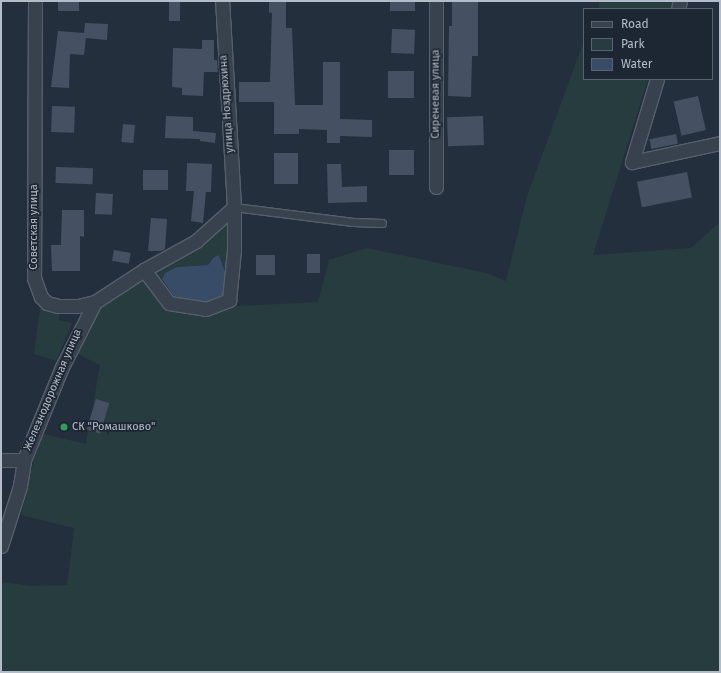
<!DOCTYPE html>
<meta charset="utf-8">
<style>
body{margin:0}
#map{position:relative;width:721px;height:673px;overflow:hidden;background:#242f3e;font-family:"Fira Sans",sans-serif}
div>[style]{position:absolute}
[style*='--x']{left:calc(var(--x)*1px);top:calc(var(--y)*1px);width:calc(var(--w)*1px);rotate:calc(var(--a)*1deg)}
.green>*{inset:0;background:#263c3f;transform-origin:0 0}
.water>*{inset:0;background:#394c67}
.building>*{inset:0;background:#455162;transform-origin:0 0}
.roads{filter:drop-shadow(1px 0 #565f6c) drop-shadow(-1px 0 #565f6c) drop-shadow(0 1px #565f6c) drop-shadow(0 -1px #565f6c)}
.lane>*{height:7px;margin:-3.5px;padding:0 3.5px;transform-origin:3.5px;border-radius:3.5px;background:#38414e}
.street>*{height:13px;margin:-6.5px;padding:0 6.5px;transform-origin:6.5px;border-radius:6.5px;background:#38414e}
.dots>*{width:11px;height:11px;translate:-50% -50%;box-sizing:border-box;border:2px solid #1d2633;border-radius:50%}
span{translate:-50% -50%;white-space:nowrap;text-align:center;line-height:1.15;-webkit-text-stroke:3.5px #1d2633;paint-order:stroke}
.street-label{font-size:11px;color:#b4bcc9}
.poi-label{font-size:11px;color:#b4bcc9}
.left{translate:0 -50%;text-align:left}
.frame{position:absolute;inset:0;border:2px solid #b4bcc9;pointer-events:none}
.legend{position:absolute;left:583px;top:8px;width:130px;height:72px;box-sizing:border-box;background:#1d2633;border:1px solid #59626f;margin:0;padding:5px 7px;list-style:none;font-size:12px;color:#b4bcc9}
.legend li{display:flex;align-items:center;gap:8px;height:20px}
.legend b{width:20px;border:1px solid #59626f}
</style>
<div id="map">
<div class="green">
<i style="left:599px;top:1px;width:73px;height:9px"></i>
<i style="clip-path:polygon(584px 41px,584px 79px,648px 79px,593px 255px,691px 248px,720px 222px,720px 672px,1px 672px,1px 584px,5px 582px,30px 586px,67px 585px,74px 528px,21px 515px,40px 433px,86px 444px,100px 365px,76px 353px,101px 302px,141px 278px,164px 308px,207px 314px,238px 306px,318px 302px,329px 260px,367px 248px,486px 273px,506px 281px,527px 196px)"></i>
<i style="clip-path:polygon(228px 215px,226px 275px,219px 255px,214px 257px,208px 265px,177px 267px,165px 273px,162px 279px,157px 279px,151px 271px)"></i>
<i style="clip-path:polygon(40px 308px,59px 312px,59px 320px,72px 323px,56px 361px,34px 354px)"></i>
</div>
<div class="water">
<i style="clip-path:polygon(219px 255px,226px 275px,225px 291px,220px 301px,188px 303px,174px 296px,162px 279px,165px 273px,177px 267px,208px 265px,214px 257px)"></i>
</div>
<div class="building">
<i style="left:58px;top:1px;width:21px;height:10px"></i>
<i style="clip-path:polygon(269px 1px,286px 1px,286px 28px,292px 28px,295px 105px,323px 105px,323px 62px,340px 62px,340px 119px,372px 120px,372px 137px,340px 136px,340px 143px,327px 143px,327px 130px,299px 129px,299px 134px,274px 134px,274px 102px,239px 102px,239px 82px,270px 82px,272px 13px,269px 12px)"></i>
<i style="left:390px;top:1px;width:25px;height:10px"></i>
<i style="clip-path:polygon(452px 1px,478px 1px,478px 56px,472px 56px,471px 97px,448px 96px,449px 26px,452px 26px)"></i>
<i style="left:169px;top:2px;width:11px;height:19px"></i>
<i style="clip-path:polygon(85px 23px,108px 24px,107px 40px,86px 38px,84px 55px,70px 54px,69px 88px,51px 87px,58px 31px,84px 33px)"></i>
<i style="left:392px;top:29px;width:23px;height:24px;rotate:2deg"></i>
<i style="clip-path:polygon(202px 40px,214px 40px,214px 60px,217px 60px,218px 72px,204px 72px,203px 96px,182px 95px,182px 88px,172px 87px,173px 48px,202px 49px)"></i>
<i style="left:388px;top:71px;width:26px;height:27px"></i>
<i style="left:698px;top:96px;width:35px;height:25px;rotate:77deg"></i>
<i style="left:52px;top:106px;width:23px;height:26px;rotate:2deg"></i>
<i style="clip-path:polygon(166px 116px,193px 117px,193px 131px,216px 133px,215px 143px,200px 141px,200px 139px,165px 138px)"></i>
<i style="left:483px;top:116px;width:29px;height:36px;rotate:88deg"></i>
<i style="left:123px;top:124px;width:12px;height:18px;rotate:5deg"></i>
<i style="left:676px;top:134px;width:10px;height:27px;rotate:79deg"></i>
<i style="left:389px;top:150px;width:25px;height:25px"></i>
<i style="left:274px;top:153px;width:24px;height:31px"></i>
<i style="clip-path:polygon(187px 163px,212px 164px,211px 192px,206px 192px,203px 223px,191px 221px,194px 191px,186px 191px)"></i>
<i style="clip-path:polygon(327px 164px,341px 164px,342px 187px,367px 186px,367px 202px,328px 203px)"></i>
<i style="left:56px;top:167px;width:37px;height:16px;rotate:2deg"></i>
<i style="left:143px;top:170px;width:25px;height:20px"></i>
<i style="left:687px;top:172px;width:26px;height:51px;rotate:79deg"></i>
<i style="left:96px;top:193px;width:17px;height:21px;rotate:3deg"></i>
<i style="clip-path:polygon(62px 210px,84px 210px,84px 237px,80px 236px,80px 271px,52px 271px,51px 245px,61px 245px)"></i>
<i style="clip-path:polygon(151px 218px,167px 219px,165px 249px,161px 251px,148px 251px)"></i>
<i style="left:114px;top:250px;width:17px;height:11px;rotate:10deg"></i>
<i style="left:307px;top:254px;width:13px;height:19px"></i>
<i style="left:256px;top:255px;width:19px;height:20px"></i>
<i style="left:96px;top:399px;width:14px;height:32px;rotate:17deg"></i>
</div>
<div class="roads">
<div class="lane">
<i style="--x:234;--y:207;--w:120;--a:7.2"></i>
<i style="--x:353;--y:222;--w:29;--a:2"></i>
</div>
<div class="street">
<i style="--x:35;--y:1;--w:277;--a:90.2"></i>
<i style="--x:34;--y:278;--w:20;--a:70"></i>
<i style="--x:41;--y:297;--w:8;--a:45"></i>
<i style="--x:47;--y:303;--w:11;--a:15"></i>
<i style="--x:58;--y:306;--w:20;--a:0"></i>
<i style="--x:78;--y:306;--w:17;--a:-13"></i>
<i style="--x:95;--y:302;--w:59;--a:-33.1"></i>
<i style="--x:144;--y:270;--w:60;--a:-29.1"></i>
<i style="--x:196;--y:241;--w:51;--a:-41.8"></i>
<i style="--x:678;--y:9;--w:8;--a:-76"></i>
<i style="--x:657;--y:79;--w:87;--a:106.8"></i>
<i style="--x:632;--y:162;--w:90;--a:-12.2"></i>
<i style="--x:436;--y:187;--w:186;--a:-90"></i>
<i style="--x:144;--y:270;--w:41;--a:52.9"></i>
<i style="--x:169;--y:303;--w:37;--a:9"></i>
<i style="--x:206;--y:309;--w:25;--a:-21"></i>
<i style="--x:229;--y:300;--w:50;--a:-84.3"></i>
<i style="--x:234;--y:250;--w:43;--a:-90"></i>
<i style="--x:234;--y:207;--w:206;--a:-93.3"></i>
<i style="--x:1;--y:460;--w:23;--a:0"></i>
<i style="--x:24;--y:460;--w:100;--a:-67.8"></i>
<i style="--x:62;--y:367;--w:73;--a:-63.1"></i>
<i style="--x:1;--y:546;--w:63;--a:-72.4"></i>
<i style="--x:20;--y:486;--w:26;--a:-81"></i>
</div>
</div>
<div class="dots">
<i style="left:64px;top:427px;background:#2e9e5b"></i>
</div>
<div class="street-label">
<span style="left:436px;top:94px;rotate:-90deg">Сиреневая улица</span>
<span style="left:227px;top:104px;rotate:-94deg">улица Ноздрюхина</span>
<span style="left:34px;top:227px;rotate:-90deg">Советская улица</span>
<span style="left:53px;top:390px;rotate:-67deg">Железнодорожная улица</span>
</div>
<div class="poi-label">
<span class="left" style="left:72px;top:427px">СК "Ромашково"</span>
</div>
<div class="frame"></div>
<ul class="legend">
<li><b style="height:5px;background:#38414e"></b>Road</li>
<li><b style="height:11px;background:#263c3f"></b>Park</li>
<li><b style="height:11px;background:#394c67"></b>Water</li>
</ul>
</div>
